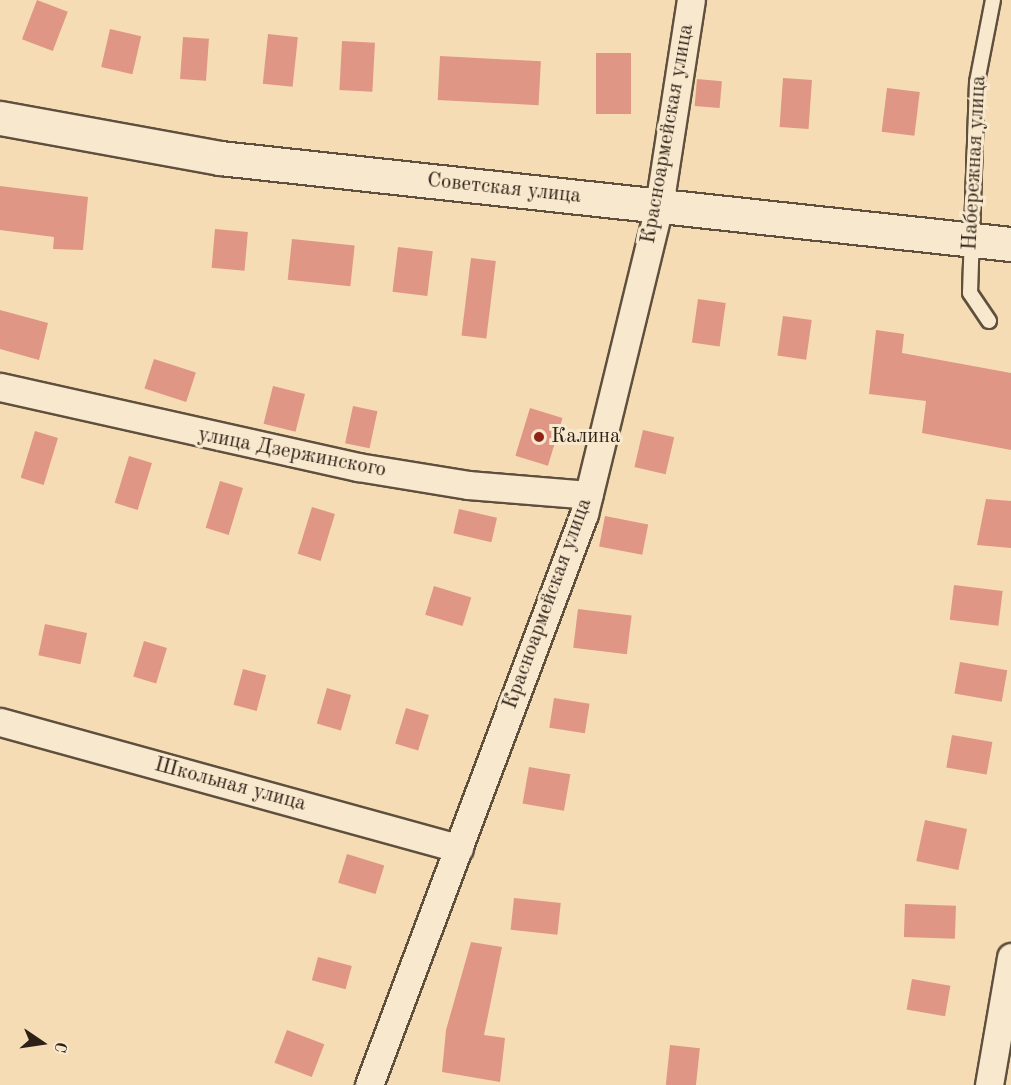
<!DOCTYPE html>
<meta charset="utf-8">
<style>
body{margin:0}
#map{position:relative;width:1011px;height:1085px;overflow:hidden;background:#f5dcb4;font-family:"Old Standard TT",serif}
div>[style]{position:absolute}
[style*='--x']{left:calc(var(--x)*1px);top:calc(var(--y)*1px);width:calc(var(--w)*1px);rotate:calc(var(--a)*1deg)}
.building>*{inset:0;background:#e09685;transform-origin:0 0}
.roads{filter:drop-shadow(2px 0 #5f503e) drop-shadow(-2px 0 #5f503e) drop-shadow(0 2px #5f503e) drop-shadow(0 -2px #5f503e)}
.lane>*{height:14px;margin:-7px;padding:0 7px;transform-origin:7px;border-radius:7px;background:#f8e8ce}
.street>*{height:27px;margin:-13.5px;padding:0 13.5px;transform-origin:13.5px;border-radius:13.5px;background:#f8e8ce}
.secondary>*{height:33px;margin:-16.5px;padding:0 16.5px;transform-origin:16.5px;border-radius:16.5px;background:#f8e8ce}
.dots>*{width:16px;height:16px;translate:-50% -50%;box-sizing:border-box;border:3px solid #f8e8ce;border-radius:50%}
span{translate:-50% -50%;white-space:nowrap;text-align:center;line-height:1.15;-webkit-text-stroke:6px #f8e8ce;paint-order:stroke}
.street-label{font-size:21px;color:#2d2117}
.poi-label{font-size:21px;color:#2d2117}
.left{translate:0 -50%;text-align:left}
.north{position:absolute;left:12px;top:1013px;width:60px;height:60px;-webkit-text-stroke:4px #f8e8ce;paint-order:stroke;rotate:103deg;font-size:16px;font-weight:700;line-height:24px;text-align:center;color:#2d2117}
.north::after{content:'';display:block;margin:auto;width:21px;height:27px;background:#2d2117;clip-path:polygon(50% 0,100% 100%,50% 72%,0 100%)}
</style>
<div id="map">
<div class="building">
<i style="left:37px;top:0;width:33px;height:42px;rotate:21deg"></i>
<i style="left:110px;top:29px;width:32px;height:39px;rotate:13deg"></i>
<i style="left:268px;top:34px;width:30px;height:50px;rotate:6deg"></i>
<i style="left:183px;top:37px;width:26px;height:42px;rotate:4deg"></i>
<i style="left:342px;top:41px;width:33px;height:49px;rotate:3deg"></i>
<i style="left:596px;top:53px;width:35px;height:61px"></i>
<i style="left:440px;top:56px;width:101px;height:44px;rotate:3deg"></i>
<i style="left:783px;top:78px;width:29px;height:49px;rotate:4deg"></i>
<i style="left:697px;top:79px;width:25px;height:27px;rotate:5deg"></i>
<i style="left:887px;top:88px;width:33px;height:44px;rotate:7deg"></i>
<i style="clip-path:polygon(0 186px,88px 197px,83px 250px,53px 249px,54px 237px,0 230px)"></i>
<i style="left:215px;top:229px;width:33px;height:39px;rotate:5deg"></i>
<i style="left:292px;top:239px;width:63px;height:41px;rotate:6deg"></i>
<i style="left:398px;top:247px;width:35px;height:45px;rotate:7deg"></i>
<i style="left:471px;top:258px;width:25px;height:78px;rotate:7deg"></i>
<i style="left:698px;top:299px;width:28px;height:44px;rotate:8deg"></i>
<i style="clip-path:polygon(0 310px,48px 323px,39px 360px,0 349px)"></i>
<i style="left:783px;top:316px;width:29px;height:40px;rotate:8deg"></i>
<i style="clip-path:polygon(876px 330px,904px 334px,902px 353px,1011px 373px,1011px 450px,922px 433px,926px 401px,869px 394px)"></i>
<i style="left:154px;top:359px;width:44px;height:31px;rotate:18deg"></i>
<i style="left:273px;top:386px;width:33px;height:39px;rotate:14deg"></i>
<i style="left:353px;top:406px;width:25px;height:38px;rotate:12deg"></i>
<i style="left:530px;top:408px;width:34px;height:50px;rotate:17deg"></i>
<i style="left:643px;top:430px;width:32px;height:38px;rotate:13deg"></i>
<i style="left:35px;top:431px;width:24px;height:49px;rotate:17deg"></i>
<i style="left:129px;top:456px;width:24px;height:49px;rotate:17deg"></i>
<i style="left:220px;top:481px;width:24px;height:49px;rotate:17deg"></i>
<i style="clip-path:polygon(986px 499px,1011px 501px,1011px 548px,977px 545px)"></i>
<i style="left:312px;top:507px;width:24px;height:49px;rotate:17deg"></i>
<i style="left:459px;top:509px;width:39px;height:25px;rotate:13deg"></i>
<i style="left:605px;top:516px;width:44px;height:31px;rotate:11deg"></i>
<i style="left:954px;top:585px;width:49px;height:35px;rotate:7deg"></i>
<i style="left:434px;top:586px;width:39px;height:30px;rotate:17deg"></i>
<i style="left:578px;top:609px;width:54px;height:39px;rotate:7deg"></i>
<i style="left:45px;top:624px;width:43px;height:32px;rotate:12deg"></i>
<i style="left:144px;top:641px;width:24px;height:37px;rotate:17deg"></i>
<i style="left:960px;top:662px;width:48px;height:32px;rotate:10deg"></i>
<i style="left:243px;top:669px;width:24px;height:37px;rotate:15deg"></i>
<i style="left:327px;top:688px;width:25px;height:37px;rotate:16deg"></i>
<i style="left:554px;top:698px;width:36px;height:30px;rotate:9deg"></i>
<i style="left:406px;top:708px;width:24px;height:37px;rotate:17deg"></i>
<i style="left:952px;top:735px;width:41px;height:33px;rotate:10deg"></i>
<i style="left:529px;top:767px;width:42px;height:37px;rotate:10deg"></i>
<i style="left:925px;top:820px;width:43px;height:42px;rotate:12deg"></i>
<i style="left:347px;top:854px;width:39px;height:30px;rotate:17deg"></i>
<i style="left:514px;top:898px;width:47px;height:32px;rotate:6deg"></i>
<i style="left:905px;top:904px;width:51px;height:33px;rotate:2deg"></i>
<i style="clip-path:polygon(471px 942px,502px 947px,484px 1035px,505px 1038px,500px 1082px,442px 1072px,446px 1030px)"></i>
<i style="left:318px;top:957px;width:35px;height:24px;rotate:15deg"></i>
<i style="left:912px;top:979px;width:39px;height:31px;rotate:10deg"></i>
<i style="left:287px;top:1030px;width:40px;height:35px;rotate:21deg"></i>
<i style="left:670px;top:1045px;width:30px;height:40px;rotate:6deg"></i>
</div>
<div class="roads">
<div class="lane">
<i style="--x:989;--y:321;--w:34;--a:-124"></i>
<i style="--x:970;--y:293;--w:211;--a:-88.1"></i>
<i style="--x:977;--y:82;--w:84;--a:-79"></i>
</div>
<div class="street">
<i style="--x:0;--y:387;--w:367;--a:12.6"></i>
<i style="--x:358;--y:467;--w:111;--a:9.3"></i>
<i style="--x:468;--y:485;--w:121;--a:4.7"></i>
<i style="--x:0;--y:722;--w:476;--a:15.4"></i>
<i style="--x:369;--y:1085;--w:610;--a:-69.37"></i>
<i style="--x:584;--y:514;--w:317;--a:-76.3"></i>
<i style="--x:659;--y:206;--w:208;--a:-81.2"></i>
<i style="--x:989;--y:1085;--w:130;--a:-80.2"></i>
</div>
<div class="secondary">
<i style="--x:0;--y:118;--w:224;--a:10.3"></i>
<i style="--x:220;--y:158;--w:796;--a:6.21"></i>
</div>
</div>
<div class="dots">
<i style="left:539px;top:437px;background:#8f2418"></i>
</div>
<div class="street-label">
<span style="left:668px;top:134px;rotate:-80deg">Красноармейская улица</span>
<span style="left:975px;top:163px;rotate:-87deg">Набережная улица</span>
<span style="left:504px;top:189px;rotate:6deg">Советская улица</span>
<span style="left:292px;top:453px;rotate:11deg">улица Дзержинского</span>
<span style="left:548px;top:604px;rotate:-70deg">Красноармейская улица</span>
<span style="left:230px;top:785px;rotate:15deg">Школьная улица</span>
</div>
<div class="poi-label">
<span class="left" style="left:551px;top:437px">Калина</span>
</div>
<div class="north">С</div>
</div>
